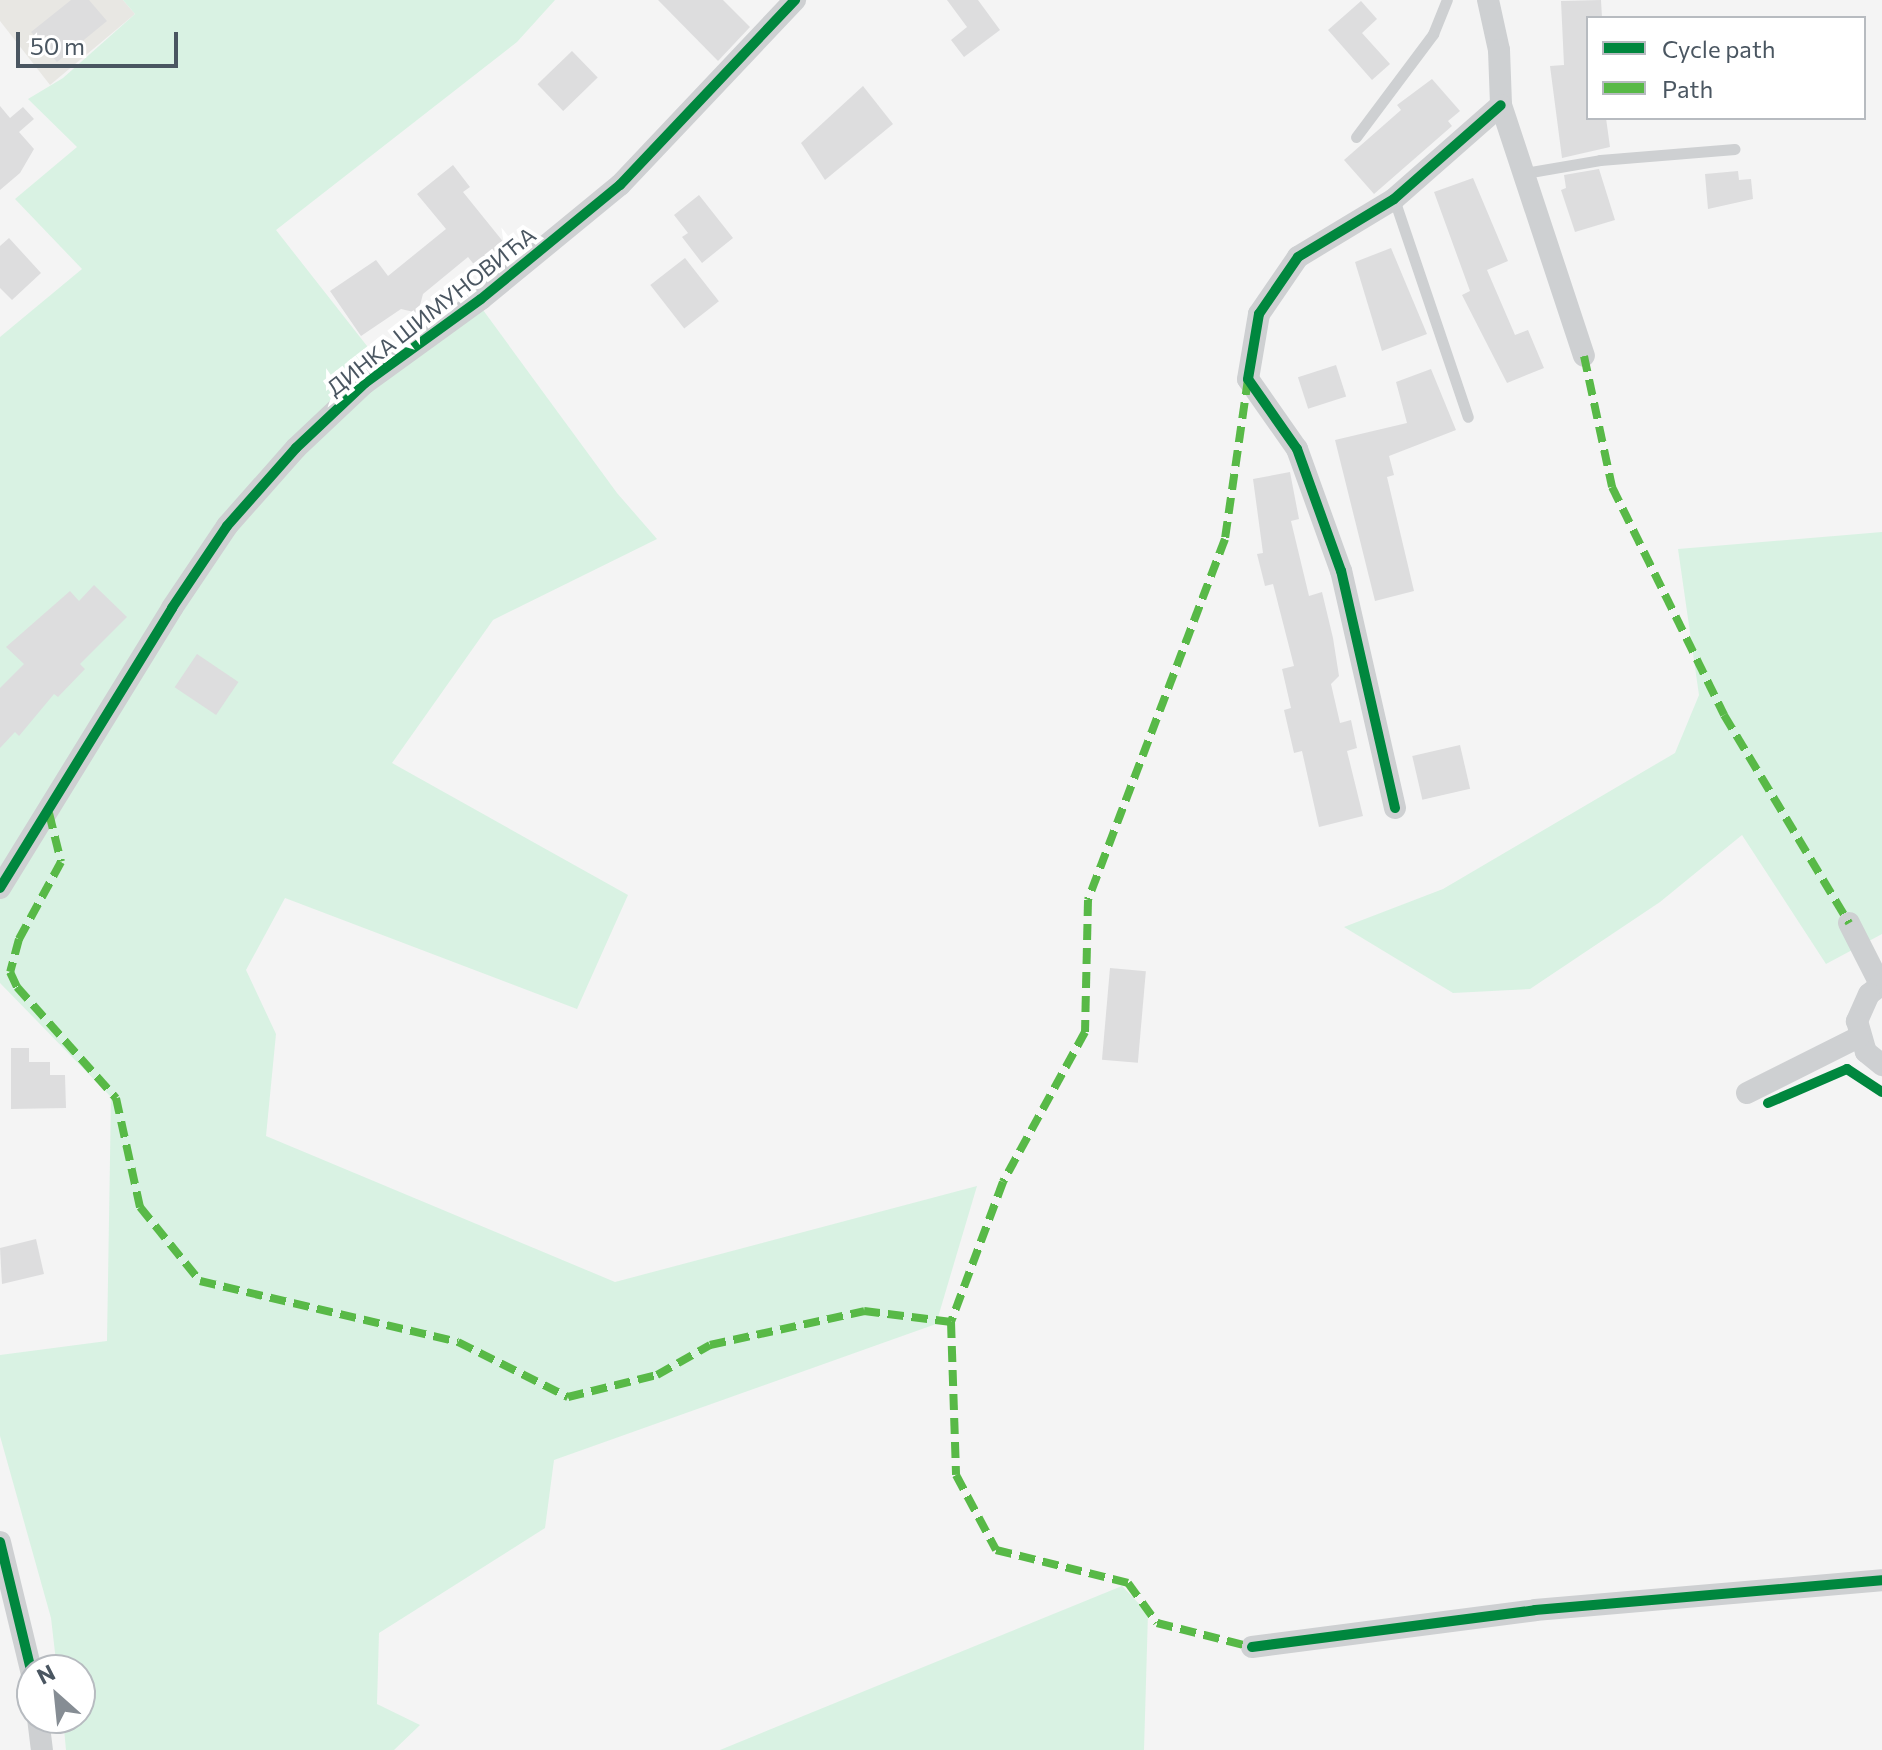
<!DOCTYPE html>
<meta charset="utf-8">
<style>
body{margin:0}
#map{position:relative;width:1882px;height:1750px;overflow:hidden;background:#f4f4f4;font-family:Commissioner,sans-serif}
div>[style]{position:absolute}
[style*='--x']{left:calc(var(--x)*1px);top:calc(var(--y)*1px);width:calc(var(--w)*1px);rotate:calc(var(--a)*1deg)}
.commercial>*{inset:0;background:#e8e7e3}
.green>*{inset:0;background:#d9f2e3}
.building>*{inset:0;background:#ddddde;transform-origin:0 0}
.lane>*{height:11px;margin:-5.5px;padding:0 5.5px;transform-origin:5.5px;border-radius:5.5px;background:#ced0d2}
.street>*{height:22px;margin:-11px;padding:0 11px;transform-origin:11px;border-radius:11px;background:#ced0d2}
.quiet>*{height:8px;margin-top:-4px;transform-origin:0;background:repeating-linear-gradient(90deg,#58b947 0 16px,transparent 0 24px)}
.cycleway>*{height:10px;margin:-5px;padding:0 5px;transform-origin:5px;border-radius:5px;background:#00873e}
span{translate:-50% -50%;white-space:nowrap;text-align:center;line-height:1.15;-webkit-text-stroke:8px #fff;paint-order:stroke}
.street-label{font-size:22px;color:#4a5661}
.legend{position:absolute;left:1586px;top:16px;width:280px;height:104px;box-sizing:border-box;background:#fff;border:2px solid #b7bbc0;margin:0;padding:10px 14px;list-style:none;font-size:24px;color:#4a5661}
.legend li{display:flex;align-items:center;gap:16px;height:40px}
.legend b{width:40px;border:2px solid #b7bbc0}
.north{position:absolute;left:16px;top:1654px;width:80px;height:80px;box-sizing:border-box;background:#fff;border:2px solid #b7bbc0;border-radius:50%;rotate:333deg;font-size:22px;font-weight:700;line-height:32px;text-align:center;color:#4a5661}
.north::after{content:'';display:block;margin:auto;width:28px;height:36px;background:#868d94;clip-path:polygon(50% 0,100% 100%,50% 72%,0 100%)}
.scale{position:absolute;left:16px;top:32px;width:162px;height:36px;box-sizing:border-box;border:4px solid #4a5661;border-top:0;padding-left:10px;font-size:24px;line-height:28px;white-space:nowrap;color:#4a5661;-webkit-text-stroke:6px #fff;paint-order:stroke}
</style>
<div id="map">
<div class="commercial">
<i style="clip-path:polygon(0 0,123px 0,135px 14px,50px 85px,0 21px)"></i>
</div>
<div class="green">
<i style="clip-path:polygon(123px 0,555px 0,517px 42px,276px 230px,389px 374px,483px 310px,617px 493px,657px 539px,493px 620px,392px 763px,628px 895px,577px 1009px,285px 898px,246px 970px,276px 1034px,266px 1136px,615px 1282px,977px 1186px,936px 1324px,554px 1460px,545px 1528px,379px 1633px,377px 1704px,420px 1725px,394px 1750px,66px 1750px,63px 1718px,80px 1718px,80px 1670px,57px 1670px,51px 1618px,0 1436px,0 1355px,107px 1341px,111px 1097px,0 983px,0 337px,82px 269px,15px 199px,77px 147px,28px 99px,63px 78px,135px 14px)"></i>
<i style="clip-path:polygon(1882px 532px,1882px 934px,1826px 964px,1742px 835px,1660px 902px,1530px 989px,1453px 993px,1344px 927px,1443px 889px,1675px 753px,1699px 695px,1678px 549px)"></i>
<i style="clip-path:polygon(1122px 1586px,1148px 1613px,1144px 1750px,720px 1750px)"></i>
</div>
<div class="building">
<i style="clip-path:polygon(71px 0,89px 0,107px 21px,57px 62px,31px 32px)"></i>
<i style="clip-path:polygon(658px 0,723px 0,750px 27px,718px 61px)"></i>
<i style="clip-path:polygon(947px 0,978px 0,1000px 30px,964px 57px,951px 40px,967px 27px)"></i>
<i style="clip-path:polygon(1601px 0,1602px 18px,1588px 18px,1586px 32px,1588px 118px,1606px 118px,1610px 147px,1562px 158px,1550px 66px,1564px 65px,1561px 1px)"></i>
<i style="clip-path:polygon(1361px 1px,1377px 19px,1362px 33px,1390px 64px,1372px 80px,1328px 30px)"></i>
<i style="left:572px;top:51px;width:37px;height:48px;rotate:46deg"></i>
<i style="clip-path:polygon(1432px 79px,1460px 111px,1448px 121px,1452px 126px,1374px 194px,1344px 160px,1401px 110px,1397px 105px)"></i>
<i style="clip-path:polygon(863px 86px,893px 124px,825px 180px,801px 143px)"></i>
<i style="clip-path:polygon(0 106px,10px 118px,23px 107px,34px 119px,19px 132px,34px 149px,20px 173px,0 190px)"></i>
<i style="clip-path:polygon(453px 165px,470px 187px,463px 192px,505px 244px,476px 267px,468px 257px,423px 294px,418px 313px,401px 309px,361px 336px,330px 291px,376px 260px,388px 276px,446px 229px,417px 194px)"></i>
<i style="clip-path:polygon(1599px 169px,1615px 220px,1575px 232px,1561px 190px,1566px 188px,1564px 175px)"></i>
<i style="clip-path:polygon(1738px 171px,1739px 180px,1751px 179px,1753px 199px,1708px 209px,1705px 174px)"></i>
<i style="clip-path:polygon(1473px 178px,1508px 261px,1487px 270px,1515px 335px,1528px 330px,1544px 368px,1507px 383px,1462px 295px,1470px 291px,1434px 192px)"></i>
<i style="clip-path:polygon(699px 195px,733px 238px,702px 263px,682px 237px,688px 233px,674px 215px)"></i>
<i style="clip-path:polygon(9px 238px,41px 273px,12px 300px,0 288px,0 246px)"></i>
<i style="clip-path:polygon(1391px 248px,1427px 334px,1382px 351px,1355px 262px)"></i>
<i style="left:685px;top:258px;width:55px;height:44px;rotate:52deg"></i>
<i style="left:1336px;top:365px;width:33px;height:40px;rotate:72deg"></i>
<i style="clip-path:polygon(1431px 369px,1456px 430px,1389px 456px,1394px 475px,1387px 477px,1414px 591px,1375px 601px,1335px 440px,1407px 423px,1396px 382px)"></i>
<i style="clip-path:polygon(1290px 472px,1299px 519px,1291px 521px,1309px 596px,1322px 592px,1333px 638px,1339px 676px,1331px 684px,1340px 723px,1351px 720px,1357px 748px,1347px 751px,1363px 816px,1319px 827px,1302px 751px,1294px 753px,1284px 710px,1291px 708px,1282px 669px,1294px 666px,1273px 584px,1265px 586px,1257px 554px,1263px 553px,1253px 479px)"></i>
<i style="clip-path:polygon(94px 585px,127px 617px,80px 664px,85px 669px,58px 697px,54px 694px,19px 736px,15px 732px,0 748px,0 688px,24px 664px,6px 647px,70px 591px,79px 601px)"></i>
<i style="left:197px;top:654px;width:50px;height:40px;rotate:34deg"></i>
<i style="left:1460px;top:745px;width:45px;height:49px;rotate:77deg"></i>
<i style="left:1110px;top:968px;width:36px;height:92px;rotate:5deg"></i>
<i style="clip-path:polygon(11px 1048px,29px 1048px,29px 1062px,50px 1062px,50px 1075px,65px 1075px,66px 1108px,11px 1109px)"></i>
<i style="clip-path:polygon(36px 1239px,44px 1274px,2px 1284px,0 1248px)"></i>
</div>
<div class="lane">
<i style="--x:1356;--y:137;--w:129;--a:-53.2"></i>
<i style="--x:1433;--y:34;--w:37;--a:-68"></i>
<i style="--x:1525;--y:173;--w:76;--a:-9.8"></i>
<i style="--x:1600;--y:160;--w:135;--a:-4.7"></i>
<i style="--x:1394;--y:199;--w:230;--a:71.3"></i>
</div>
<div class="street">
<i style="--x:1488;--y:0;--w:51;--a:77.6"></i>
<i style="--x:1499;--y:50;--w:55;--a:87.9"></i>
<i style="--x:1501;--y:105;--w:264;--a:71.7"></i>
<i style="--x:1395;--y:808;--w:243;--a:-102.8"></i>
<i style="--x:1341;--y:571;--w:130;--a:-109.8"></i>
<i style="--x:1297;--y:449;--w:85;--a:-125"></i>
<i style="--x:1248;--y:379;--w:66;--a:-80.4"></i>
<i style="--x:1259;--y:314;--w:69;--a:-55.6"></i>
<i style="--x:1298;--y:257;--w:112;--a:-31.1"></i>
<i style="--x:1394;--y:199;--w:142;--a:-41.3"></i>
<i style="--x:0;--y:888;--w:329;--a:-58.4"></i>
<i style="--x:172;--y:608;--w:99;--a:-56.1"></i>
<i style="--x:227;--y:526;--w:104;--a:-48.5"></i>
<i style="--x:296;--y:448;--w:95;--a:-43.3"></i>
<i style="--x:365;--y:383;--w:143;--a:-35.9"></i>
<i style="--x:481;--y:299;--w:180;--a:-39.4"></i>
<i style="--x:620;--y:185;--w:255;--a:-46.6"></i>
<i style="--x:1849;--y:923;--w:68;--a:63.1"></i>
<i style="--x:1882;--y:984;--w:16;--a:142"></i>
<i style="--x:1869;--y:994;--w:30;--a:114"></i>
<i style="--x:1857;--y:1021;--w:32;--a:74"></i>
<i style="--x:1866;--y:1052;--w:21;--a:39"></i>
<i style="--x:1747;--y:1093;--w:125;--a:-26.6"></i>
<i style="--x:0;--y:1542;--w:136;--a:76.4"></i>
<i style="--x:1252;--y:1647;--w:285;--a:-7.4"></i>
<i style="--x:1535;--y:1610;--w:348;--a:-4.9"></i>
<i style="--x:38;--y:1718;--w:32;--a:83"></i>
</div>
<div class="quiet">
<i style="--x:1584;--y:356;--w:134;--a:77.9"></i>
<i style="--x:1612;--y:487;--w:254;--a:63.8"></i>
<i style="--x:1724;--y:715;--w:243;--a:59"></i>
<i style="--x:1248;--y:379;--w:162;--a:98.2"></i>
<i style="--x:1225;--y:539;--w:386;--a:110.8"></i>
<i style="--x:1088;--y:900;--w:132;--a:91.3"></i>
<i style="--x:1085;--y:1032;--w:171;--a:118.7"></i>
<i style="--x:1003;--y:1182;--w:149;--a:110.4"></i>
<i style="--x:951;--y:1322;--w:153;--a:88.1"></i>
<i style="--x:956;--y:1475;--w:85;--a:61.9"></i>
<i style="--x:996;--y:1550;--w:136;--a:14"></i>
<i style="--x:1128;--y:1583;--w:49;--a:54.1"></i>
<i style="--x:1157;--y:1623;--w:98;--a:14.2"></i>
<i style="--x:49;--y:813;--w:50;--a:76.2"></i>
<i style="--x:61;--y:862;--w:88;--a:118.6"></i>
<i style="--x:19;--y:939;--w:34;--a:105"></i>
<i style="--x:10;--y:972;--w:17;--a:65"></i>
<i style="--x:17;--y:987;--w:149;--a:48.3"></i>
<i style="--x:116;--y:1098;--w:112;--a:77.6"></i>
<i style="--x:140;--y:1207;--w:95;--a:51"></i>
<i style="--x:200;--y:1281;--w:265;--a:13.3"></i>
<i style="--x:458;--y:1342;--w:123;--a:26.6"></i>
<i style="--x:568;--y:1397;--w:92;--a:-13.9"></i>
<i style="--x:657;--y:1375;--w:61;--a:-29.5"></i>
<i style="--x:710;--y:1345;--w:158;--a:-12.4"></i>
<i style="--x:864;--y:1311;--w:88;--a:7.2"></i>
</div>
<div class="cycleway">
<i style="--x:1395;--y:808;--w:243;--a:-102.8"></i>
<i style="--x:1341;--y:571;--w:130;--a:-109.8"></i>
<i style="--x:1297;--y:449;--w:85;--a:-125"></i>
<i style="--x:1248;--y:379;--w:66;--a:-80.4"></i>
<i style="--x:1259;--y:314;--w:69;--a:-55.6"></i>
<i style="--x:1298;--y:257;--w:112;--a:-31.1"></i>
<i style="--x:1394;--y:199;--w:142;--a:-41.3"></i>
<i style="--x:0;--y:888;--w:329;--a:-58.4"></i>
<i style="--x:172;--y:608;--w:99;--a:-56.1"></i>
<i style="--x:227;--y:526;--w:104;--a:-48.5"></i>
<i style="--x:296;--y:448;--w:95;--a:-43.3"></i>
<i style="--x:365;--y:383;--w:143;--a:-35.9"></i>
<i style="--x:481;--y:299;--w:180;--a:-39.4"></i>
<i style="--x:620;--y:185;--w:255;--a:-46.6"></i>
<i style="--x:1768;--y:1103;--w:86;--a:-23.3"></i>
<i style="--x:1847;--y:1069;--w:42;--a:33.3"></i>
<i style="--x:0;--y:1542;--w:136;--a:76.4"></i>
<i style="--x:1252;--y:1647;--w:285;--a:-7.4"></i>
<i style="--x:1535;--y:1610;--w:348;--a:-4.9"></i>
</div>
<div class="street-label">
<span style="left:431px;top:311px;rotate:-38deg">ДИНКА ШИМУНОВИЋА</span>
</div>
<ul class="legend">
<li><b style="height:10px;background:#00873e"></b>Cycle path</li>
<li><b style="height:10px;background:#58b947"></b>Path</li>
</ul>
<div class="north">N</div>
<div class="scale">50 m</div>
</div>
